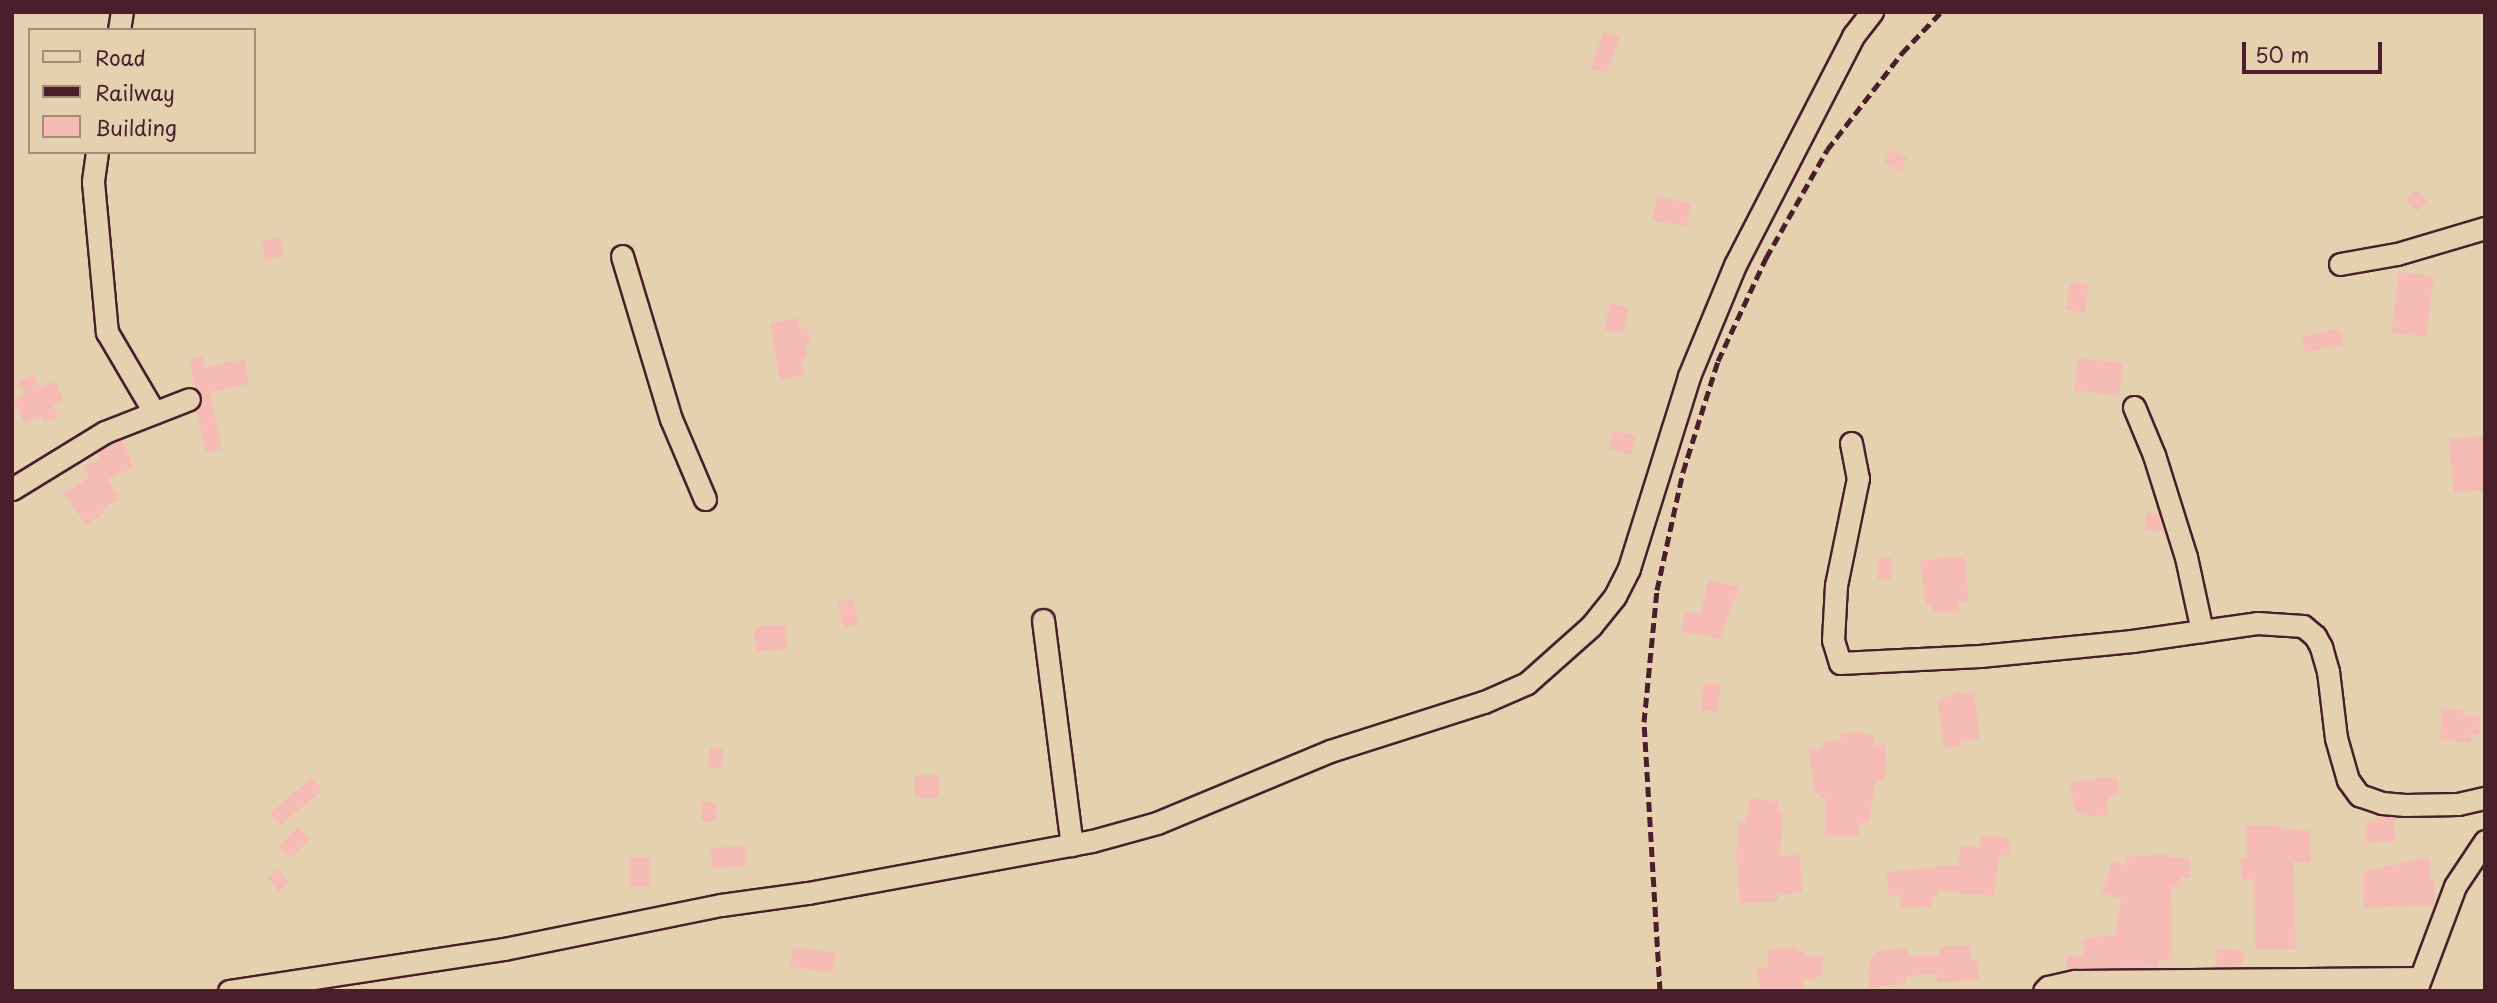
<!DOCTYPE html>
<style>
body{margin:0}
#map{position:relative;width:2497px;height:1003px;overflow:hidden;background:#e5d1af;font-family:"Playpen Sans",sans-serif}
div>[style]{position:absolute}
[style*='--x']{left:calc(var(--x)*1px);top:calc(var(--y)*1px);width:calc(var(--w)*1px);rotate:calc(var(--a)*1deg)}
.building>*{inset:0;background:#f7bbb6;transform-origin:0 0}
.roads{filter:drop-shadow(2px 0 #4a1f2b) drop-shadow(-2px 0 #4a1f2b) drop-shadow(0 2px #4a1f2b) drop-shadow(0 -2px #4a1f2b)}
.street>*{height:21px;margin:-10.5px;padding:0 10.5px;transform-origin:10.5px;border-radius:10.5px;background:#e5d1af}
.rail>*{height:5px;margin-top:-2.5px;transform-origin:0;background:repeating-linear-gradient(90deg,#4a1f2b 0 10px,transparent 0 15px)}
span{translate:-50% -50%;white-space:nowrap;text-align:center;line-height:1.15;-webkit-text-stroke:5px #e5d1af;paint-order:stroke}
.frame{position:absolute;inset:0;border:14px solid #4a1f2b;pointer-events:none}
.legend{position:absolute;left:28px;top:28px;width:228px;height:126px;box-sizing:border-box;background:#e5d1af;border:2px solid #a78a7a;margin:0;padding:9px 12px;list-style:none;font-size:21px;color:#4a1f2b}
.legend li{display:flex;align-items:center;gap:14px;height:35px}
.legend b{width:35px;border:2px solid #a78a7a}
.scale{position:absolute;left:2242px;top:42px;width:140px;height:32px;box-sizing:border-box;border:4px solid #4a1f2b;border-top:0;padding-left:9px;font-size:21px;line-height:24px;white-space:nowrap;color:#4a1f2b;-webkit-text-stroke:5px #e5d1af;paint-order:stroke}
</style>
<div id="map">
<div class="building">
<i style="left:1604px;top:32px;width:17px;height:38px;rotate:21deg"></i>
<i style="left:1890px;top:150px;width:19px;height:15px;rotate:25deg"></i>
<i style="left:2415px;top:190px;width:16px;height:14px;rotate:40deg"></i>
<i style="left:1657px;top:196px;width:35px;height:24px;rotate:12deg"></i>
<i style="left:280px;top:237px;width:19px;height:19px;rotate:78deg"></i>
<i style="left:2399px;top:272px;width:35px;height:61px;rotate:7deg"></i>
<i style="left:2070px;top:282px;width:19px;height:28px;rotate:9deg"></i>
<i style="left:1610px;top:303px;width:19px;height:27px;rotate:12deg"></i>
<i style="clip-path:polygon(798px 318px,800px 329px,808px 328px,810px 345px,805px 345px,807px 358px,801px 359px,804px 375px,780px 380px,770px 323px)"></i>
<i style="left:2340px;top:329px;width:16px;height:39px;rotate:79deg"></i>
<i style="clip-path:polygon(202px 356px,205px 368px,244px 359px,249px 384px,210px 392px,222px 449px,206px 453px,196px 409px,202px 402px,201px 395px,195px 388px,189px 359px)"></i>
<i style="left:2078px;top:358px;width:45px;height:33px;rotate:6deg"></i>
<i style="clip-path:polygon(33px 374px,40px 388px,55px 381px,64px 400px,53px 405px,58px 417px,44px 423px,40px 416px,24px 423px,14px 400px,25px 394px,18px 382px)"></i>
<i style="left:1613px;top:430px;width:24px;height:19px;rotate:15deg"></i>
<i style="clip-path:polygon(2485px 436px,2485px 490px,2454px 493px,2449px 439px)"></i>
<i style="clip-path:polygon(122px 440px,134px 467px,108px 479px,119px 500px,102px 509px,104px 513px,86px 525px,64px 493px,89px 478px,83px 466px,100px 460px,97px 452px)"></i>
<i style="clip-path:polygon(2146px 513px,2159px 514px,2164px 532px,2145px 530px)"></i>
<i style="left:1879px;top:557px;width:14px;height:22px;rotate:4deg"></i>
<i style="clip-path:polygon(1953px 557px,1965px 558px,1969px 601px,1958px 603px,1959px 612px,1931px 611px,1931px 605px,1926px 606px,1920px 561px)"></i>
<i style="clip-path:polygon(1709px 580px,1739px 587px,1720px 638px,1682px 632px,1684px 612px,1701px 613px)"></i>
<i style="left:853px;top:599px;width:26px;height:15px;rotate:79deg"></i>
<i style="left:785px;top:625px;width:24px;height:31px;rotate:85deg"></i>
<i style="left:1704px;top:683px;width:17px;height:27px;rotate:7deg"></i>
<i style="clip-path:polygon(1959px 691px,1964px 694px,1974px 692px,1980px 738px,1961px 741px,1961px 746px,1944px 748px,1938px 701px)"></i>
<i style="clip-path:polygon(2442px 709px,2463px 710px,2463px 715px,2480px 716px,2479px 735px,2471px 734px,2471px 742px,2440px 740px)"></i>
<i style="clip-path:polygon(1864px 731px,1864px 735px,1874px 734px,1875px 746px,1885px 744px,1886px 778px,1875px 783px,1869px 823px,1859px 823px,1859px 836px,1825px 837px,1825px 798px,1821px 799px,1821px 794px,1815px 795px,1809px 750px,1823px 747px,1823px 742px,1841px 740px,1840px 734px)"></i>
<i style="left:710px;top:747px;width:14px;height:20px;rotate:8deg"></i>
<i style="left:915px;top:775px;width:24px;height:23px"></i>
<i style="clip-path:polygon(2117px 777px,2119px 793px,2106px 798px,2108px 815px,2087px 817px,2087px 813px,2075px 812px,2070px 782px)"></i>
<i style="left:312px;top:778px;width:16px;height:55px;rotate:50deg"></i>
<i style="clip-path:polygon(1750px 798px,1779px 802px,1779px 812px,1783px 813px,1780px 856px,1800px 855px,1802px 892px,1778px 894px,1778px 901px,1740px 903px,1736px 855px,1739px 822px,1745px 823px)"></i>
<i style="left:717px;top:803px;width:19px;height:15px;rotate:93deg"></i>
<i style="clip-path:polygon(2375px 817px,2394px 817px,2395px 841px,2366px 843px,2366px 822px,2375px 821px)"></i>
<i style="clip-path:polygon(2281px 825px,2281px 829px,2310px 831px,2311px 862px,2293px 862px,2296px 949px,2255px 949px,2254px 879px,2241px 879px,2241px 858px,2247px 858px,2246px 826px)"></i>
<i style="left:298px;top:827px;width:17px;height:27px;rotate:45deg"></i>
<i style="clip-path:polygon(1981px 835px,2010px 838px,2010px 856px,1999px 855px,1994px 896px,1938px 891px,1938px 897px,1931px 897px,1932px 906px,1901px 909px,1900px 895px,1888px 896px,1887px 872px,1959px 865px,1960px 846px,1980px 847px)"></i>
<i style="left:745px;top:846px;width:20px;height:34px;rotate:87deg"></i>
<i style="clip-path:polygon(2170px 854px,2170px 858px,2189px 857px,2191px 877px,2179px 878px,2180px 886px,2171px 887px,2172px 958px,2157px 962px,2158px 967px,2067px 969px,2066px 956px,2084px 956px,2084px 938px,2115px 935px,2121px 899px,2102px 893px,2112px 861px,2126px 865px,2126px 857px)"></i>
<i style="left:650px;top:857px;width:30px;height:20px;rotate:90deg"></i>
<i style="clip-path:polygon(2429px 857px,2430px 878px,2435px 884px,2434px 905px,2363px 908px,2364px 871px)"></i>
<i style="left:278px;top:869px;width:17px;height:14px;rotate:50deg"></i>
<i style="clip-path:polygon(1970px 946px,1971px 960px,1977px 960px,1979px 980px,1937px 982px,1937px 973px,1906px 977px,1905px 983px,1870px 988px,1868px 965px,1871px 964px,1870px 958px,1876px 957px,1875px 952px,1907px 947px,1908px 955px,1939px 956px,1939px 947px)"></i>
<i style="left:793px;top:947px;width:43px;height:20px;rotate:8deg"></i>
<i style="clip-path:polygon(1796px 947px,1796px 951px,1803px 950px,1804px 954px,1824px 957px,1821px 975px,1818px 975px,1817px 980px,1803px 978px,1804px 988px,1760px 991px,1756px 968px,1768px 967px,1767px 950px)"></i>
<i style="clip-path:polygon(2217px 949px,2244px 951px,2242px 966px,2216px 967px)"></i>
</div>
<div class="roads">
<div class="street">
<i style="--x:119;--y:30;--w:18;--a:-81"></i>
<i style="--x:97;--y:152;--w:30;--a:98"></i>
<i style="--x:93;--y:182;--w:151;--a:84.7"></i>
<i style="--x:107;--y:332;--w:93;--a:59.6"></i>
<i style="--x:622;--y:256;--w:170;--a:73.3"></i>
<i style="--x:671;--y:419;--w:87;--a:67"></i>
<i style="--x:2340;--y:264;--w:58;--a:-10"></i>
<i style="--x:2397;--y:254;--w:92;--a:-16.5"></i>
<i style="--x:2134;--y:407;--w:52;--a:67.4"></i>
<i style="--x:2154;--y:455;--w:107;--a:72.6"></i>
<i style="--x:2186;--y:557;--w:76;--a:77.8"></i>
<i style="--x:1851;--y:443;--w:36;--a:79"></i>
<i style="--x:1858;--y:478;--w:109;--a:101.6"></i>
<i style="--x:1836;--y:585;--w:55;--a:93.1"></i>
<i style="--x:1833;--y:640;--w:24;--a:73"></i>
<i style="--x:1840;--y:663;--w:140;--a:-2.9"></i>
<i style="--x:1980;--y:656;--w:153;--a:-5.6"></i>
<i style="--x:2132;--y:641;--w:126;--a:-8.2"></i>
<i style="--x:2257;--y:623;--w:46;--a:3.7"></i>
<i style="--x:2303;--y:626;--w:16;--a:40"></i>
<i style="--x:2315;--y:636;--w:13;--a:61"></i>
<i style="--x:2321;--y:647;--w:25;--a:74"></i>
<i style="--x:2328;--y:671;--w:67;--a:83.2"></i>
<i style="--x:2336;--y:738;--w:44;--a:74.1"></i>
<i style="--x:2348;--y:780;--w:19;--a:54"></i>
<i style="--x:2359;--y:795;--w:24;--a:19"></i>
<i style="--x:2382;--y:803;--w:23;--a:5"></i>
<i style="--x:2405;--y:805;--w:53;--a:-1.1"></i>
<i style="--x:2458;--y:804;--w:28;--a:-13"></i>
<i style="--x:12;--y:489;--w:109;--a:-31.5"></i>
<i style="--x:105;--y:432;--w:90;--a:-21.4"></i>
<i style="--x:1043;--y:620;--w:227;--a:82.7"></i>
<i style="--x:2416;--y:990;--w:111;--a:-69.4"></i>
<i style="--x:2455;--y:886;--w:54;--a:-56.3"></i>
<i style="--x:229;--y:991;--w:278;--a:-8.7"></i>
<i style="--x:504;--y:949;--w:221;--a:-11.5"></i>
<i style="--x:721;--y:905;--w:88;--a:-7.9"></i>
<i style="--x:808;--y:893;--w:289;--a:-10.4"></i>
<i style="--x:1092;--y:841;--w:67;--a:-15.5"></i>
<i style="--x:1157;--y:823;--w:187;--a:-22.6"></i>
<i style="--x:1330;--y:751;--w:162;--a:-17.7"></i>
<i style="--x:1484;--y:702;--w:47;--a:-23.8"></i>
<i style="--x:1527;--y:683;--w:86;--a:-41.7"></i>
<i style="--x:1591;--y:626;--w:38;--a:-51"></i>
<i style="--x:1615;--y:596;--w:31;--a:-63"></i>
<i style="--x:1629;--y:568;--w:201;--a:-72.6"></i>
<i style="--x:1689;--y:376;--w:120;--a:-67.5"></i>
<i style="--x:1735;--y:265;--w:258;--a:-62.7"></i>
<i style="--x:1853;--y:36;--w:31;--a:-52"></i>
<i style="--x:2044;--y:991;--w:6;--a:-45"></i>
<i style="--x:2048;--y:987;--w:28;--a:-13"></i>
<i style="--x:2075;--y:981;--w:344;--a:-0.5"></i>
</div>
</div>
<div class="rail">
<i style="--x:1660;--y:991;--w:269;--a:-93.4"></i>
<i style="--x:1644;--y:722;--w:133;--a:-84.4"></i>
<i style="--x:1657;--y:590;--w:121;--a:-77.6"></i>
<i style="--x:1683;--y:472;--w:116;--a:-72.5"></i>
<i style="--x:1718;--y:361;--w:114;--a:-65"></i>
<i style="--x:1766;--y:258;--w:124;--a:-60.5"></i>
<i style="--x:1827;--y:150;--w:123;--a:-52.3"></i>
<i style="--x:1902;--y:53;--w:57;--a:-46.4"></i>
</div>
<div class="frame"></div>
<ul class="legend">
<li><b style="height:9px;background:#e5d1af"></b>Road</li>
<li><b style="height:9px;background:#4a1f2b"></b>Railway</li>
<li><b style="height:19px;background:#f7bbb6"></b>Building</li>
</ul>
<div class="scale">50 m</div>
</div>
